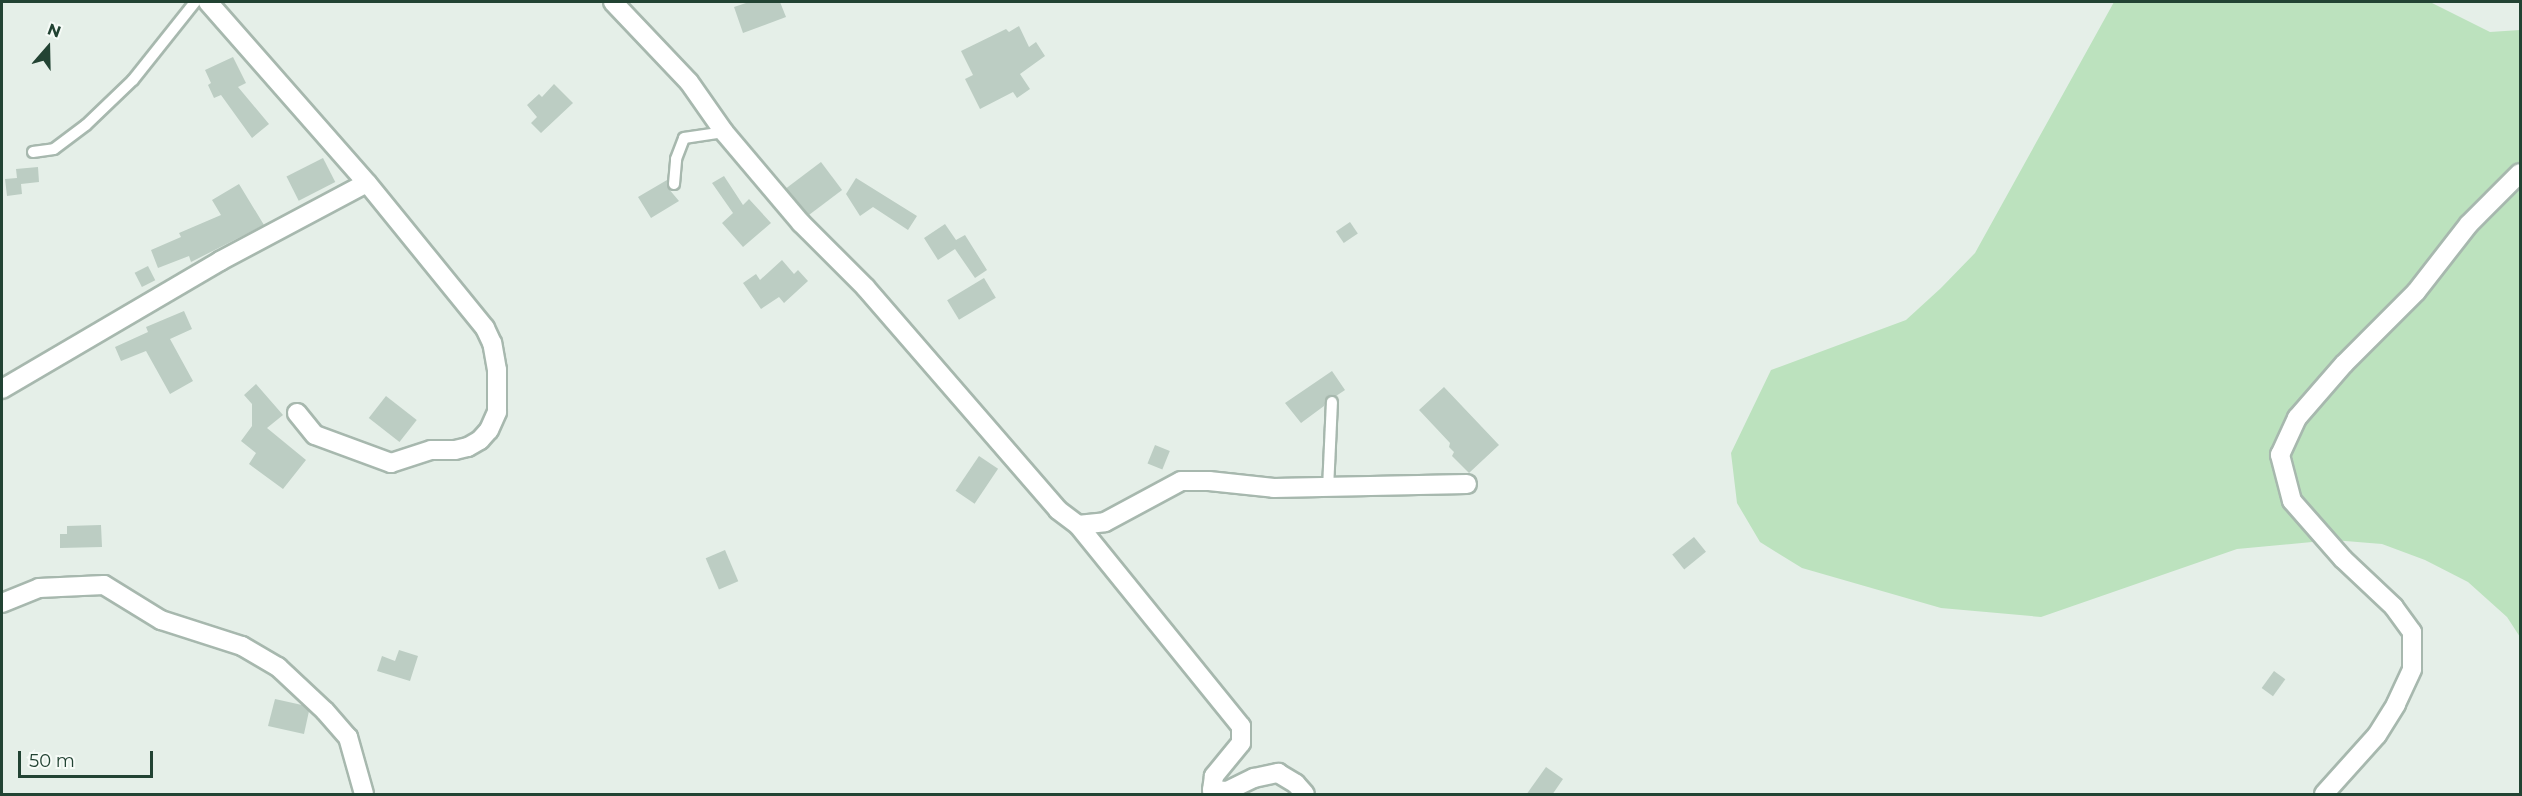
<!DOCTYPE html>
<style>
body{margin:0}
#map{position:relative;width:2522px;height:796px;overflow:hidden;background:#e5efe8;font-family:Montserrat,sans-serif}
div>[style]{position:absolute}
[style*='--x']{left:calc(var(--x)*1px);top:calc(var(--y)*1px);width:calc(var(--w)*1px);rotate:calc(var(--a)*1deg)}
.green>*{inset:0;background:#bce2be}
.building>*{inset:0;background:#bccdc3;transform-origin:0 0}
.roads{filter:drop-shadow(2px 0 #a7b8ae) drop-shadow(-2px 0 #a7b8ae) drop-shadow(0 2px #a7b8ae) drop-shadow(0 -2px #a7b8ae)}
.lane>*{height:10px;margin:-5px;padding:0 5px;transform-origin:5px;border-radius:5px;background:#fff}
.street>*{height:18px;margin:-9px;padding:0 9px;transform-origin:9px;border-radius:9px;background:#fff}
span{translate:-50% -50%;white-space:nowrap;text-align:center;line-height:1.15;-webkit-text-stroke:6px #f6fbf7;paint-order:stroke}
.frame{position:absolute;inset:0;border:3px solid #224333;pointer-events:none}
.north{position:absolute;left:18px;top:18px;width:60px;height:60px;-webkit-text-stroke:4px #f6fbf7;paint-order:stroke;rotate:20deg;font-size:16px;font-weight:700;line-height:24px;text-align:center;color:#224333}
.north::after{content:'';display:block;margin:auto;width:21px;height:27px;background:#224333;clip-path:polygon(50% 0,100% 100%,50% 72%,0 100%)}
.scale{position:absolute;left:18px;top:751px;width:135px;height:27px;box-sizing:border-box;border:3px solid #224333;border-top:0;padding-left:8px;font-size:18px;line-height:21px;white-space:nowrap;color:#224333;-webkit-text-stroke:4px #f6fbf7;paint-order:stroke}
</style>
<div id="map">
<div class="green">
<i style="clip-path:polygon(2114px 2px,2430px 2px,2490px 32px,2520px 30px,2520px 637px,2507px 617px,2468px 582px,2425px 560px,2382px 544px,2333px 540px,2237px 549px,2041px 617px,1941px 608px,1802px 568px,1760px 542px,1737px 503px,1731px 453px,1771px 370px,1906px 320px,1941px 288px,1975px 253px)"></i>
</div>
<div class="building">
<i style="clip-path:polygon(749px 2px,780px 2px,786px 17px,743px 33px,734px 7px)"></i>
<i style="clip-path:polygon(1019px 26px,1029px 47px,1036px 42px,1045px 56px,1020px 74px,1030px 89px,1017px 98px,1013px 92px,980px 109px,965px 79px,973px 75px,961px 51px,1006px 29px,1009px 32px)"></i>
<i style="clip-path:polygon(233px 57px,246px 83px,238px 87px,269px 124px,252px 138px,221px 95px,214px 98px,208px 85px,211px 83px,205px 70px)"></i>
<i style="clip-path:polygon(554px 84px,573px 103px,541px 133px,531px 123px,537px 117px,527px 105px,539px 94px,542px 97px)"></i>
<i style="left:323px;top:158px;width:27px;height:41px;rotate:63deg"></i>
<i style="left:821px;top:162px;width:35px;height:44px;rotate:53deg"></i>
<i style="clip-path:polygon(38px 167px,39px 182px,21px 184px,22px 194px,7px 196px,5px 179px,17px 178px,16px 169px)"></i>
<i style="clip-path:polygon(724px 176px,743px 205px,749px 199px,771px 223px,743px 247px,722px 223px,733px 213px,712px 183px)"></i>
<i style="clip-path:polygon(856px 178px,917px 216px,908px 230px,873px 207px,860px 216px,846px 194px)"></i>
<i style="clip-path:polygon(667px 180px,668px 188px,679px 201px,651px 218px,638px 197px)"></i>
<i style="clip-path:polygon(239px 184px,264px 225px,191px 262px,189px 256px,158px 268px,151px 250px,181px 237px,179px 233px,221px 215px,212px 200px)"></i>
<i style="left:1350px;top:222px;width:14px;height:17px;rotate:56deg"></i>
<i style="clip-path:polygon(945px 224px,956px 240px,965px 235px,987px 270px,975px 278px,955px 249px,938px 260px,924px 238px)"></i>
<i style="clip-path:polygon(782px 260px,794px 274px,798px 270px,808px 281px,784px 303px,779px 297px,761px 309px,743px 283px,756px 274px,760px 280px)"></i>
<i style="left:148px;top:266px;width:16px;height:15px;rotate:63deg"></i>
<i style="left:984px;top:278px;width:23px;height:43px;rotate:59deg"></i>
<i style="clip-path:polygon(184px 311px,192px 329px,170px 339px,193px 381px,170px 394px,146px 351px,121px 361px,115px 347px,148px 332px,146px 327px)"></i>
<i style="clip-path:polygon(1332px 371px,1345px 390px,1336px 396px,1328px 396px,1324px 406px,1301px 423px,1285px 403px)"></i>
<i style="clip-path:polygon(256px 384px,283px 415px,267px 428px,306px 460px,283px 489px,249px 464px,256px 453px,241px 441px,252px 426px,252px 404px,244px 395px)"></i>
<i style="clip-path:polygon(1444px 387px,1499px 445px,1469px 473px,1452px 456px,1454px 452px,1449px 447px,1450px 443px,1419px 410px)"></i>
<i style="left:386px;top:396px;width:39px;height:28px;rotate:38deg"></i>
<i style="left:1155px;top:445px;width:16px;height:20px;rotate:22deg"></i>
<i style="left:979px;top:456px;width:23px;height:42px;rotate:34deg"></i>
<i style="clip-path:polygon(101px 525px,102px 547px,60px 548px,60px 534px,67px 534px,67px 526px)"></i>
<i style="left:1694px;top:537px;width:19px;height:28px;rotate:51deg"></i>
<i style="left:725px;top:550px;width:34px;height:21px;rotate:67deg"></i>
<i style="clip-path:polygon(399px 650px,418px 656px,410px 681px,377px 671px,382px 656px,395px 661px)"></i>
<i style="left:2274px;top:671px;width:14px;height:21px;rotate:36deg"></i>
<i style="clip-path:polygon(275px 699px,302px 705px,309px 711px,304px 734px,268px 726px)"></i>
<i style="clip-path:polygon(1546px 767px,1563px 779px,1552px 795px,1526px 795px)"></i>
</div>
<div class="roads">
<div class="lane">
<i style="--x:33;--y:152;--w:21;--a:-8"></i>
<i style="--x:54;--y:149;--w:40;--a:-37"></i>
<i style="--x:86;--y:125;--w:65;--a:-43.8"></i>
<i style="--x:133;--y:80;--w:100;--a:-51.5"></i>
<i style="--x:674;--y:184;--w:25;--a:-85"></i>
<i style="--x:676;--y:159;--w:22;--a:-69"></i>
<i style="--x:684;--y:138;--w:40;--a:-8.5"></i>
<i style="--x:1328;--y:489;--w:87;--a:-87.4"></i>
</div>
<div class="street">
<i style="--x:613;--y:2;--w:110;--a:46.5"></i>
<i style="--x:689;--y:82;--w:61;--a:55"></i>
<i style="--x:724;--y:132;--w:119;--a:49.8"></i>
<i style="--x:801;--y:223;--w:91;--a:45"></i>
<i style="--x:865;--y:287;--w:295;--a:49.1"></i>
<i style="--x:1058;--y:510;--w:25;--a:37"></i>
<i style="--x:1078;--y:525;--w:27;--a:-6"></i>
<i style="--x:1105;--y:522;--w:86;--a:-28.3"></i>
<i style="--x:1181;--y:481;--w:28;--a:0"></i>
<i style="--x:1209;--y:481;--w:65;--a:6.1"></i>
<i style="--x:1274;--y:488;--w:193;--a:-1.2"></i>
<i style="--x:2;--y:389;--w:253;--a:-30.4"></i>
<i style="--x:220;--y:261;--w:166;--a:-28"></i>
<i style="--x:367;--y:183;--w:241;--a:-131.3"></i>
<i style="--x:297;--y:413;--w:28;--a:51"></i>
<i style="--x:315;--y:435;--w:81;--a:20.2"></i>
<i style="--x:391;--y:463;--w:42;--a:-18"></i>
<i style="--x:431;--y:450;--w:24;--a:0"></i>
<i style="--x:455;--y:450;--w:13;--a:-13"></i>
<i style="--x:468;--y:447;--w:14;--a:-30"></i>
<i style="--x:480;--y:440;--w:13;--a:-48"></i>
<i style="--x:489;--y:430;--w:20;--a:-66"></i>
<i style="--x:497;--y:412;--w:42;--a:-90"></i>
<i style="--x:497;--y:370;--w:27;--a:-100"></i>
<i style="--x:492;--y:343;--w:17;--a:-115"></i>
<i style="--x:485;--y:328;--w:187;--a:-129.1"></i>
<i style="--x:1078;--y:525;--w:259;--a:51"></i>
<i style="--x:1241;--y:726;--w:17;--a:90"></i>
<i style="--x:1241;--y:743;--w:43;--a:129.3"></i>
<i style="--x:1214;--y:776;--w:14;--a:98"></i>
<i style="--x:1212;--y:790;--w:15;--a:4"></i>
<i style="--x:1227;--y:791;--w:30;--a:-26"></i>
<i style="--x:1254;--y:778;--w:25;--a:-12"></i>
<i style="--x:1278;--y:773;--w:21;--a:31"></i>
<i style="--x:1296;--y:784;--w:13;--a:48"></i>
<i style="--x:2;--y:603;--w:40;--a:-22"></i>
<i style="--x:39;--y:588;--w:65;--a:-2.6"></i>
<i style="--x:104;--y:585;--w:67;--a:31.6"></i>
<i style="--x:161;--y:620;--w:85;--a:17.8"></i>
<i style="--x:242;--y:646;--w:42;--a:30.3"></i>
<i style="--x:278;--y:667;--w:64;--a:43.1"></i>
<i style="--x:325;--y:711;--w:35;--a:49"></i>
<i style="--x:348;--y:737;--w:59;--a:74.3"></i>
<i style="--x:2324;--y:794;--w:79;--a:-48.1"></i>
<i style="--x:2377;--y:735;--w:36;--a:-58"></i>
<i style="--x:2396;--y:704;--w:38;--a:-65"></i>
<i style="--x:2412;--y:669;--w:37;--a:-90"></i>
<i style="--x:2412;--y:632;--w:31;--a:-126"></i>
<i style="--x:2394;--y:607;--w:70;--a:-136.7"></i>
<i style="--x:2343;--y:559;--w:77;--a:-131.3"></i>
<i style="--x:2292;--y:501;--w:48;--a:-104.6"></i>
<i style="--x:2280;--y:455;--w:41;--a:-65.3"></i>
<i style="--x:2297;--y:418;--w:72;--a:-49"></i>
<i style="--x:2344;--y:364;--w:102;--a:-45"></i>
<i style="--x:2416;--y:292;--w:86;--a:-52.1"></i>
<i style="--x:2469;--y:224;--w:72;--a:-45"></i>
</div>
</div>
<div class="frame"></div>
<div class="north">N</div>
<div class="scale">50 m</div>
</div>
